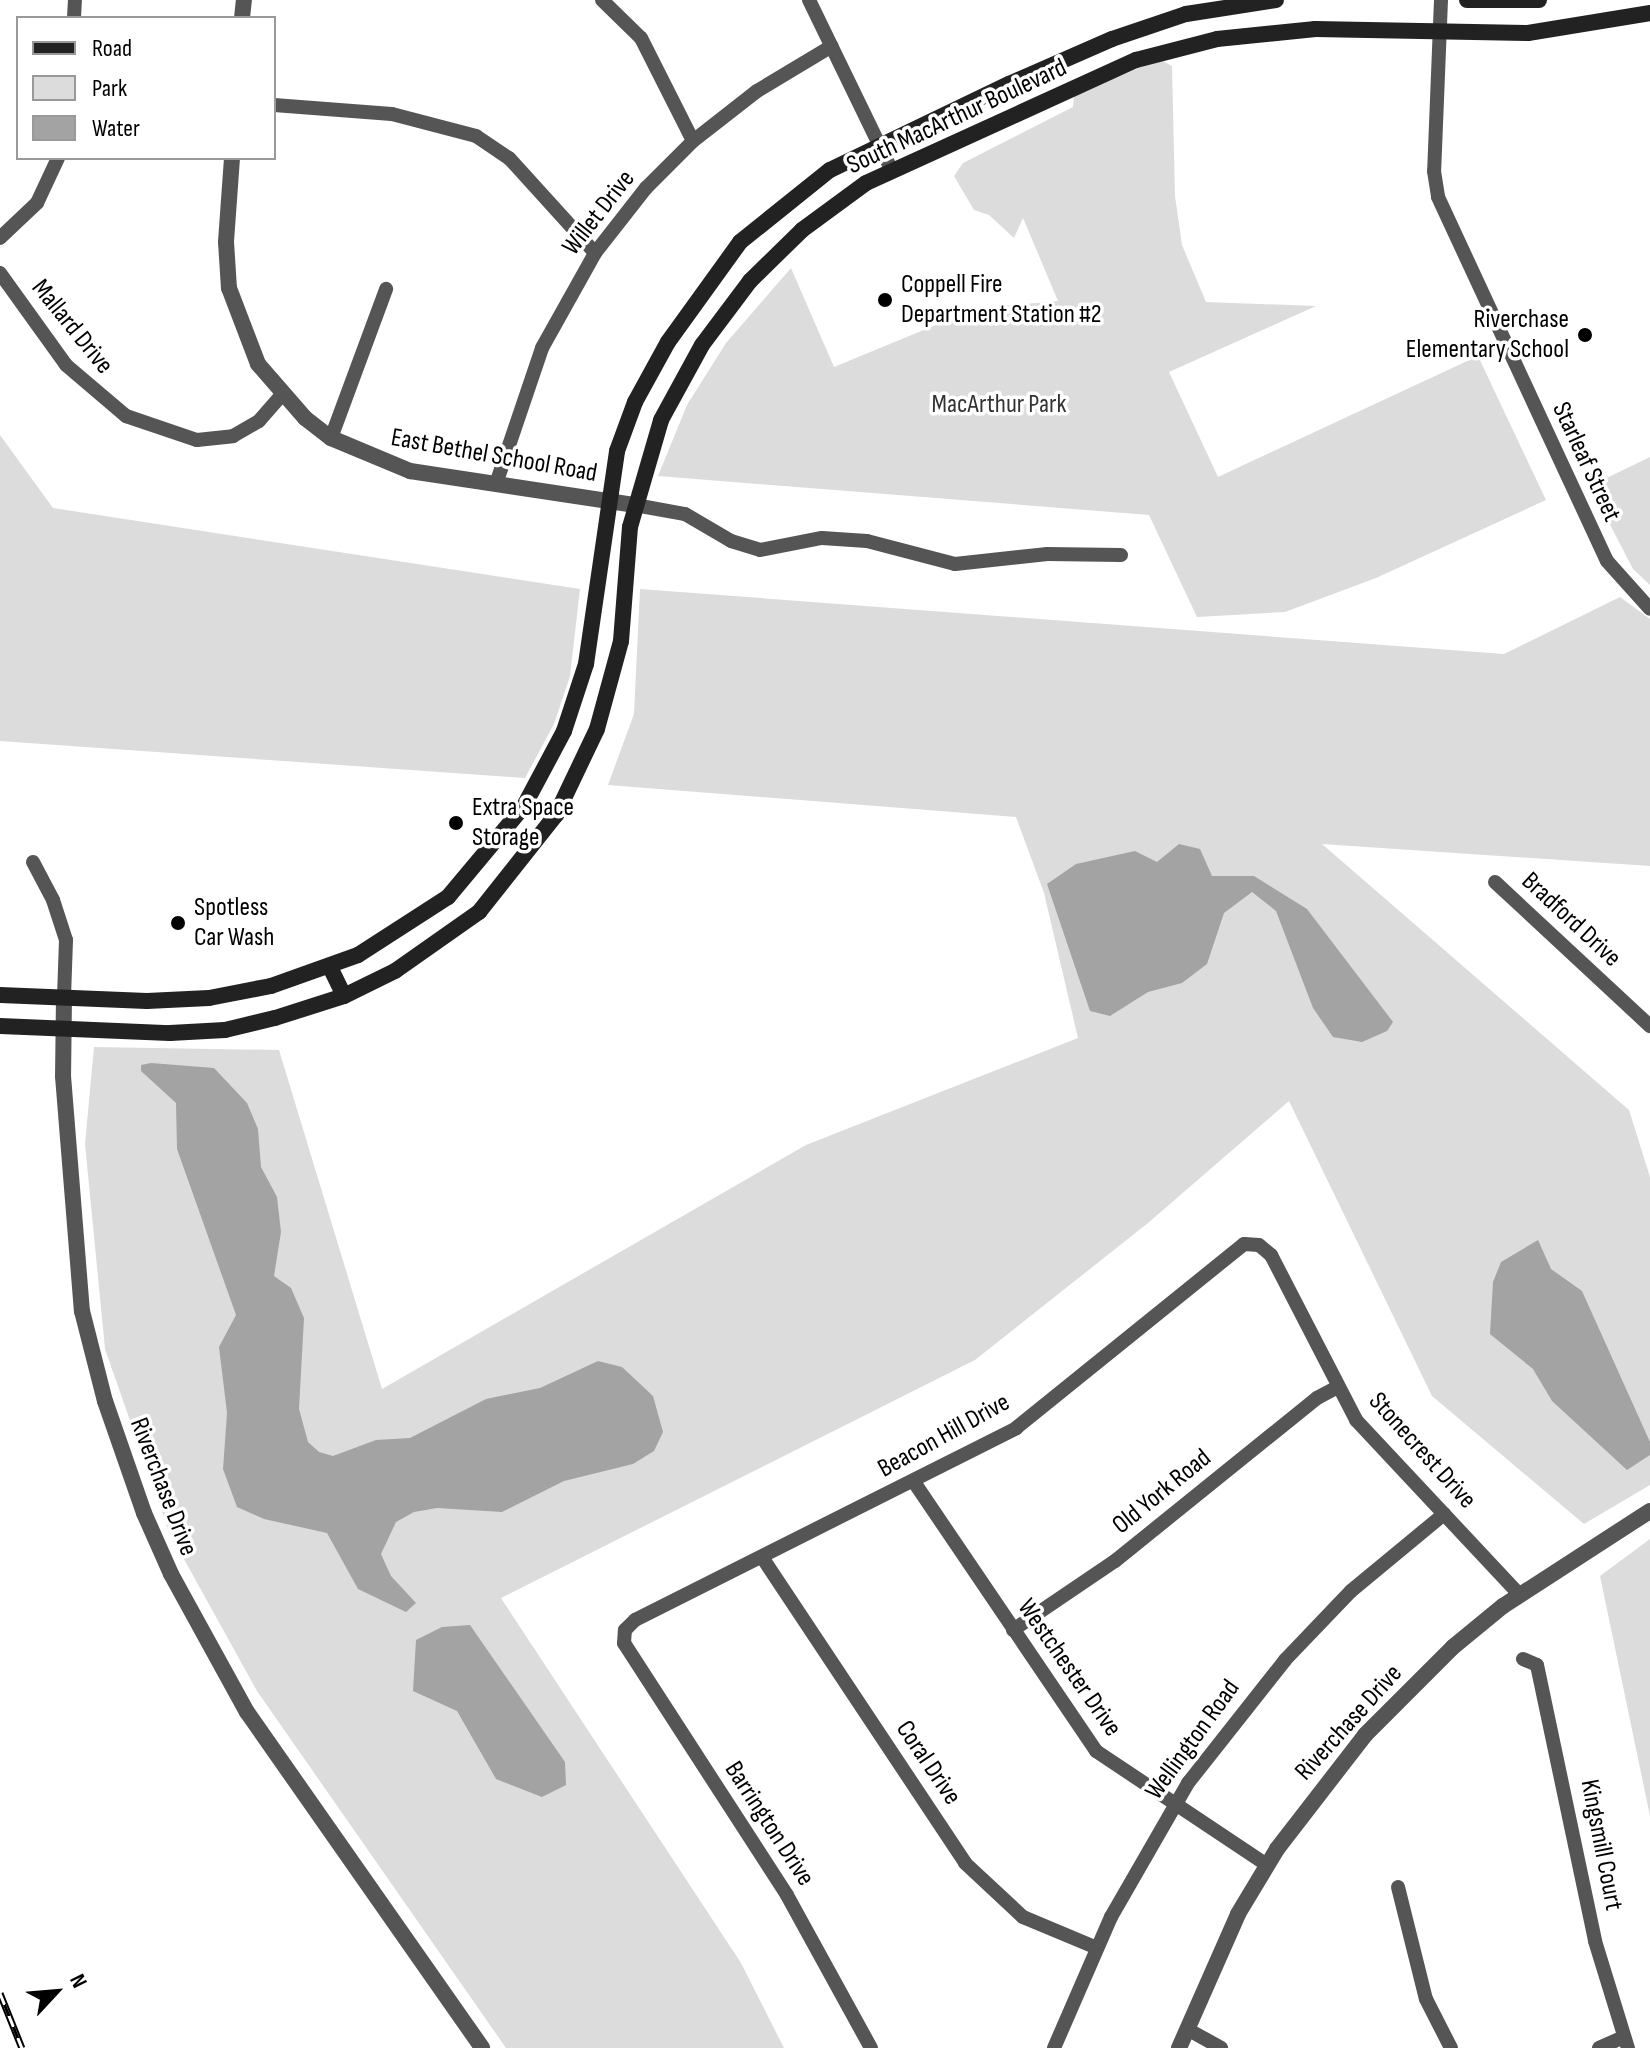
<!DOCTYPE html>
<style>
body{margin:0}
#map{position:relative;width:1650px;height:2048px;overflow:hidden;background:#fff;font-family:"Sofia Sans Condensed",sans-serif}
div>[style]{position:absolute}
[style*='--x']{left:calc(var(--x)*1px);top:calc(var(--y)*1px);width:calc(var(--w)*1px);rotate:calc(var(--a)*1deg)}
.green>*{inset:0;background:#dcdcdc}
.water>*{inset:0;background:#a3a3a3}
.minor>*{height:14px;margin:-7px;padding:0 7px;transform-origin:7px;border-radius:7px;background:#555}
.tertiary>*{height:16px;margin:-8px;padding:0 8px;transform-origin:8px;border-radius:8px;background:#555}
.secondary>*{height:16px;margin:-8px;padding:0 8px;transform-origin:8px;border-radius:8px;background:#222}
.rail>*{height:7px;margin-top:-3.5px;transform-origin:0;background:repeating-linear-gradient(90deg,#fff 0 12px,#000 0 24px);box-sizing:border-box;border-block:2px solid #000}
.dots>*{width:22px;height:22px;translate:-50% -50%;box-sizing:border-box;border:4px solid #fff;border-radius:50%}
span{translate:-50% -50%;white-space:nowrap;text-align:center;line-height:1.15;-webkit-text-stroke:7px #fff;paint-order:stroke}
.street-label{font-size:26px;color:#000}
.poi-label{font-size:26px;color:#000}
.left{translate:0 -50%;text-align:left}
.right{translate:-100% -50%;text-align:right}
.park-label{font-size:26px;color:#333}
.legend{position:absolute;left:16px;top:16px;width:260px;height:144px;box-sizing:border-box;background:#fff;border:2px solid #999;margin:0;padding:10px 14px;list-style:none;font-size:24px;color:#000}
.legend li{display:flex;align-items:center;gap:16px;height:40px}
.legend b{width:40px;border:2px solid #999}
.north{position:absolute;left:16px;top:1952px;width:80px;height:80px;-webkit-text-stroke:6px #fff;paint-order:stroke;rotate:64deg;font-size:22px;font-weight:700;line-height:32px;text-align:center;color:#000}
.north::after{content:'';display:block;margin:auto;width:28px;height:36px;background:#000;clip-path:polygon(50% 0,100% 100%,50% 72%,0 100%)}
</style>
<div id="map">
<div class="green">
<i style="clip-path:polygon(1159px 59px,1172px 66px,1175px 196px,1182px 245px,1206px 302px,1316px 306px,1169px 372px,1218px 477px,1478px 356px,1546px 500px,1376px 578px,1285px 612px,1197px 617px,1149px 515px,658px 476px,687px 405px,726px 343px,791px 268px,834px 367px,977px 308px,1058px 301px,1023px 218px,1014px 238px,989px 215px,974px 210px,954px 176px,963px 163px,1073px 107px,1074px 96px)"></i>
<i style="clip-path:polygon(0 435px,53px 508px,580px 589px,570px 676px,554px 724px,525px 778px,0 741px)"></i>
<i style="clip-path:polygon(1650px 457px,1650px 585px,1633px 569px,1590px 486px)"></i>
<i style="clip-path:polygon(640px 589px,1504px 654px,1620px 597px,1650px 619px,1650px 866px,1322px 844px,1629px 1110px,1650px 1177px,1650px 1485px,1584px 1524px,1432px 1396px,1289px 1101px,1148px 1223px,975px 1360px,501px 1598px,741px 1963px,784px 2048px,506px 2048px,257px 1691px,169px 1532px,105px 1349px,85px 1144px,94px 1047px,279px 1050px,382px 1389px,806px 1145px,1078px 1038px,1044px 893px,1016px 817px,608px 785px,634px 714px)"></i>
<i style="clip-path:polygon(1650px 1539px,1650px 1816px,1600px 1576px)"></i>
</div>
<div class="water">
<i style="clip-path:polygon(1179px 844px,1200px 849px,1212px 876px,1254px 876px,1307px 909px,1393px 1022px,1387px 1031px,1362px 1042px,1333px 1037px,1313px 1008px,1276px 911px,1252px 892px,1224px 913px,1207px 964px,1182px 983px,1148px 992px,1110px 1016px,1090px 1011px,1047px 884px,1076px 864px,1135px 851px,1157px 862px)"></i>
<i style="clip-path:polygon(151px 1063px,214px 1068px,247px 1103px,258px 1129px,261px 1167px,277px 1197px,281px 1232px,274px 1276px,291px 1288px,304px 1318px,299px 1409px,308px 1442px,319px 1452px,333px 1456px,376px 1440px,410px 1438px,486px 1399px,540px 1388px,598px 1361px,622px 1367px,653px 1396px,663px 1432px,654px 1451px,633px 1464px,564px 1481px,502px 1512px,437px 1508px,414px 1512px,396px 1522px,381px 1554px,391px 1576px,416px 1603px,406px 1612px,358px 1589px,327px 1533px,264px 1519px,237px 1507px,223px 1469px,227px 1413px,219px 1347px,236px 1315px,177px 1149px,176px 1103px,141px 1071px,141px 1065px)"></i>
<i style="clip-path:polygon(1538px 1240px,1551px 1269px,1582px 1291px,1650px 1442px,1650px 1455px,1627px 1470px,1552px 1401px,1533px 1369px,1490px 1334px,1493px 1282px,1501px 1262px)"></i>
<i style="clip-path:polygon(470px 1625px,565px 1762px,566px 1785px,542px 1797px,496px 1779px,457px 1711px,413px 1691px,416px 1640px,442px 1627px)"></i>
</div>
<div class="minor">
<i style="--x:602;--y:0;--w:54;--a:44.3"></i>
<i style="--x:641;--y:38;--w:115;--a:63.2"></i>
<i style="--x:809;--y:0;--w:188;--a:64.1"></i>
<i style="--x:1441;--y:0;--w:171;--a:92.3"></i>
<i style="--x:1434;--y:171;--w:26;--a:81"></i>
<i style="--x:1438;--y:197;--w:401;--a:65.1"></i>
<i style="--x:1607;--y:561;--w:64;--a:48.1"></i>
<i style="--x:74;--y:18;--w:18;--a:-87"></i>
<i style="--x:274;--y:105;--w:118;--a:4.4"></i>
<i style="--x:392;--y:114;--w:87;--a:14.7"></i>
<i style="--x:476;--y:136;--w:40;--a:34"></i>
<i style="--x:509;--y:158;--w:128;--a:47.8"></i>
<i style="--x:0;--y:238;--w:51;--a:-43.4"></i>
<i style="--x:37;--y:203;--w:50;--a:-65"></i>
<i style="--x:0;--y:273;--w:113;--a:54.3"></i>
<i style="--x:66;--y:365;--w:79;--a:40.4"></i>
<i style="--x:126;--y:416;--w:75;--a:18.7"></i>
<i style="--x:197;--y:440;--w:36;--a:-6"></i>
<i style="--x:233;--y:436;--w:30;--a:-30"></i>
<i style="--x:259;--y:421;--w:33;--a:-49"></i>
<i style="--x:331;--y:438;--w:159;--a:-69.7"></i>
<i style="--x:497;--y:481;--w:140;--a:-71.3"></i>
<i style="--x:542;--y:348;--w:109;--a:-60.8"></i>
<i style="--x:595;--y:253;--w:83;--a:-51.9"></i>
<i style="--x:646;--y:188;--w:66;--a:-45"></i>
<i style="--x:693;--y:141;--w:81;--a:-38"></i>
<i style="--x:757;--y:91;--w:87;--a:-31"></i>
<i style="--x:635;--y:505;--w:51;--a:10.2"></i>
<i style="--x:685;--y:514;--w:53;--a:30.4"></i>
<i style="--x:731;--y:541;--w:30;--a:17"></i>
<i style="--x:760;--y:550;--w:63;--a:-11"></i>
<i style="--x:822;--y:538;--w:45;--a:3.8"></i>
<i style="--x:867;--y:541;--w:91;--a:14.6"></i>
<i style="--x:955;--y:564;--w:93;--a:-6.2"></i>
<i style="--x:1047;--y:554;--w:74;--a:0.8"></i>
<i style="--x:33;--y:862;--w:43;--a:62.2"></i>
<i style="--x:53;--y:900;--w:42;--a:72"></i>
<i style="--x:66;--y:940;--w:57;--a:92"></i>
<i style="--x:1495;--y:882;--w:212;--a:42.9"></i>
<i style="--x:914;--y:1482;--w:325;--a:55.9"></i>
<i style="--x:1096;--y:1751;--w:206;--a:33.7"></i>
<i style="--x:762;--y:1557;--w:367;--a:56.4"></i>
<i style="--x:965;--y:1863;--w:79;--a:43"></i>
<i style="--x:1023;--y:1917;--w:80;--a:22.7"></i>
<i style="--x:1013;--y:1630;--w:123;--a:-34.1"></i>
<i style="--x:1115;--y:1561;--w:260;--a:-38.9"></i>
<i style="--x:1317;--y:1398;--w:24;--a:-28"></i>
<i style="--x:1523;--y:1659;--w:15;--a:23"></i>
<i style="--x:1537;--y:1665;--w:282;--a:78.1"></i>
<i style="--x:1595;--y:1941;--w:112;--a:72.9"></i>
<i style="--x:1398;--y:1887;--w:115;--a:76"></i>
<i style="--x:1426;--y:1999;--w:55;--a:63"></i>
<i style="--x:1187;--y:2029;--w:39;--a:29"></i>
<i style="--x:871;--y:2048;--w:175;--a:-118.8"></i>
<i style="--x:787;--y:1895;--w:300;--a:-122.9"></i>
<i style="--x:624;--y:1643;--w:13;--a:-86"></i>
<i style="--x:625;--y:1630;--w:14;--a:-45"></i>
<i style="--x:635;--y:1620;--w:427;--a:-26.7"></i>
<i style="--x:1016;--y:1428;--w:293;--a:-38.9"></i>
<i style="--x:1244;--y:1244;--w:15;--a:4"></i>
<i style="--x:1259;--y:1245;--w:16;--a:40"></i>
<i style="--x:1271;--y:1255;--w:186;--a:62.7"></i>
<i style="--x:1356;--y:1420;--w:238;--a:46.9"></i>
<i style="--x:1054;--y:2048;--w:143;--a:-66.5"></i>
<i style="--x:1111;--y:1917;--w:155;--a:-60.1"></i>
<i style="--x:1188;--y:1783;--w:157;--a:-51.7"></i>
<i style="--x:1285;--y:1660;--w:95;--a:-46.3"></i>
<i style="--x:1351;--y:1591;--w:121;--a:-39.6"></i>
<i style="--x:1599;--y:2048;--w:27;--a:-24"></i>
</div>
<div class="tertiary">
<i style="--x:242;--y:18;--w:18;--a:-84"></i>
<i style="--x:232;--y:158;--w:84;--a:94.1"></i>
<i style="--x:226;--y:242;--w:46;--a:86.3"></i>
<i style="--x:229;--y:288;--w:81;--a:69.1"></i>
<i style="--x:258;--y:364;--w:72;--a:49"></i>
<i style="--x:305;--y:418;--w:33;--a:38"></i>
<i style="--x:331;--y:438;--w:86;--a:22.7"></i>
<i style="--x:410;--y:471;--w:228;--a:8.6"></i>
<i style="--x:64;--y:997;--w:79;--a:90.7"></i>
<i style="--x:63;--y:1076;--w:236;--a:85.4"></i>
<i style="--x:82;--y:1311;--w:93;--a:75.7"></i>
<i style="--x:105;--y:1401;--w:119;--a:70.8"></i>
<i style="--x:144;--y:1513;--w:67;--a:66.1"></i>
<i style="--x:171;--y:1574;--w:158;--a:61.2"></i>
<i style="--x:247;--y:1712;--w:410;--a:55"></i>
<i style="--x:1179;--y:2048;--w:146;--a:-66.2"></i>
<i style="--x:1238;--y:1914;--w:76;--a:-59"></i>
<i style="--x:1277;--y:1849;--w:144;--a:-52.3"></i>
<i style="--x:1365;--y:1735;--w:124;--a:-45"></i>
<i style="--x:1453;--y:1647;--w:65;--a:-39.4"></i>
<i style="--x:1503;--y:1606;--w:175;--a:-32.9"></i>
</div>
<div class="secondary">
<i style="--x:1467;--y:0;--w:72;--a:0"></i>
<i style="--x:330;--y:967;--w:32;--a:64"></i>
<i style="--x:0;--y:995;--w:147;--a:2.3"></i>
<i style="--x:147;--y:1001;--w:62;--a:-2.8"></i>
<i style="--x:209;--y:998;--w:63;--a:-11"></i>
<i style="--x:271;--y:986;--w:92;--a:-19.6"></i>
<i style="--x:358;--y:955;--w:107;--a:-32.8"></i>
<i style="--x:448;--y:897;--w:119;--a:-50.1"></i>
<i style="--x:524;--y:806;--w:85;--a:-61.9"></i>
<i style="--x:564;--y:731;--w:71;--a:-71.8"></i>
<i style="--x:586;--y:664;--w:215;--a:-81.7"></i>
<i style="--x:617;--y:451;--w:52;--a:-69.8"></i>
<i style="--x:635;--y:402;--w:68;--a:-61.2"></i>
<i style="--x:668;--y:342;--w:123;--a:-54.2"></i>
<i style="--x:740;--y:242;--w:115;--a:-38.7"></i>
<i style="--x:830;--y:170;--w:199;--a:-25.7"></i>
<i style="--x:1009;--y:84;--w:112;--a:-23.6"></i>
<i style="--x:1112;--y:39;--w:78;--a:-18.7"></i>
<i style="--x:1186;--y:14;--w:91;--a:-8.8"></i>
<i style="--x:0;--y:1026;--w:170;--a:2.4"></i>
<i style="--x:170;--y:1033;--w:55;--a:-3.1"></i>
<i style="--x:225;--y:1030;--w:51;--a:-13.5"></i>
<i style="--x:275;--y:1018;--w:72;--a:-17.7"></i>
<i style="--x:344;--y:996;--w:57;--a:-26.1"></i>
<i style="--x:395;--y:971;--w:103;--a:-35.1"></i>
<i style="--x:479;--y:912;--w:124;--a:-51.6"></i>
<i style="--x:556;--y:815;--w:95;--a:-64.5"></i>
<i style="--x:597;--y:729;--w:91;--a:-74.7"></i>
<i style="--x:621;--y:641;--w:114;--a:-85.5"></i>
<i style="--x:630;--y:527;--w:111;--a:-73.8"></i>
<i style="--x:661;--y:420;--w:85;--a:-61.3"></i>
<i style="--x:702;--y:345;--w:80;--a:-53.1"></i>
<i style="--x:750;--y:281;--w:73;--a:-44.4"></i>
<i style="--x:802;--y:230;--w:79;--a:-36.3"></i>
<i style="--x:866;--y:183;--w:297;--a:-24.5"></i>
<i style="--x:1136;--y:60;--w:84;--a:-14.5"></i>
<i style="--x:1217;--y:39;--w:99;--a:-5.8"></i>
<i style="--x:1315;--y:29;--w:213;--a:1.1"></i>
<i style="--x:1528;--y:33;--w:124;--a:-9.3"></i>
</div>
<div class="rail">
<i style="--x:0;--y:1993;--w:59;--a:68.2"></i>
</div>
<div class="dots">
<i style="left:885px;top:300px;background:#000"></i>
<i style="left:1585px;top:335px;background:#000"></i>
<i style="left:456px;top:823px;background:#000"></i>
<i style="left:178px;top:923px;background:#000"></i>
</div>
<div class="street-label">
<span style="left:957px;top:117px;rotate:-25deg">South MacArthur Boulevard</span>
<span style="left:599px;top:213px;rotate:-52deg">Willet Drive</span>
<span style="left:72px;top:327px;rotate:51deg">Mallard Drive</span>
<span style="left:494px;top:456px;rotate:10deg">East Bethel School Road</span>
<span style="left:1586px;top:462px;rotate:65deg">Starleaf Street</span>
<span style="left:1571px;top:920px;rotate:43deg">Bradford Drive</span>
<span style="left:944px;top:1436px;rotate:-29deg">Beacon Hill Drive</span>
<span style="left:1422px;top:1451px;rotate:48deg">Stonecrest Drive</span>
<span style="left:163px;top:1487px;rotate:69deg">Riverchase Drive</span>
<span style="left:1162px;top:1492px;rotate:-39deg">Old York Road</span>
<span style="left:1069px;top:1668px;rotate:55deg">Westchester Drive</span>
<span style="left:1349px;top:1723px;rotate:-48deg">Riverchase Drive</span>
<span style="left:1193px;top:1740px;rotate:-54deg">Wellington Road</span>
<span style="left:928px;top:1763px;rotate:56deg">Coral Drive</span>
<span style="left:769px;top:1824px;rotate:57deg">Barrington Drive</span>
<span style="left:1601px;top:1845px;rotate:79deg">Kingsmill Court</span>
</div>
<div class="poi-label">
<span class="left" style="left:901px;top:300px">Coppell Fire<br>Department Station #2</span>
<span class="right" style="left:1569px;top:335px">Riverchase<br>Elementary School</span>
<span class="left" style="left:472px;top:823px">Extra Space<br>Storage</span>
<span class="left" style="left:194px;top:923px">Spotless<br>Car Wash</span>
</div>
<div class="park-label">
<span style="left:999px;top:405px">MacArthur Park</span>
</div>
<ul class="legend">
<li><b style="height:10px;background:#222"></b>Road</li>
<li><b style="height:22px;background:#dcdcdc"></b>Park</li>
<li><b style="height:22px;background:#a3a3a3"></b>Water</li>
</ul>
<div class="north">N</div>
</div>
